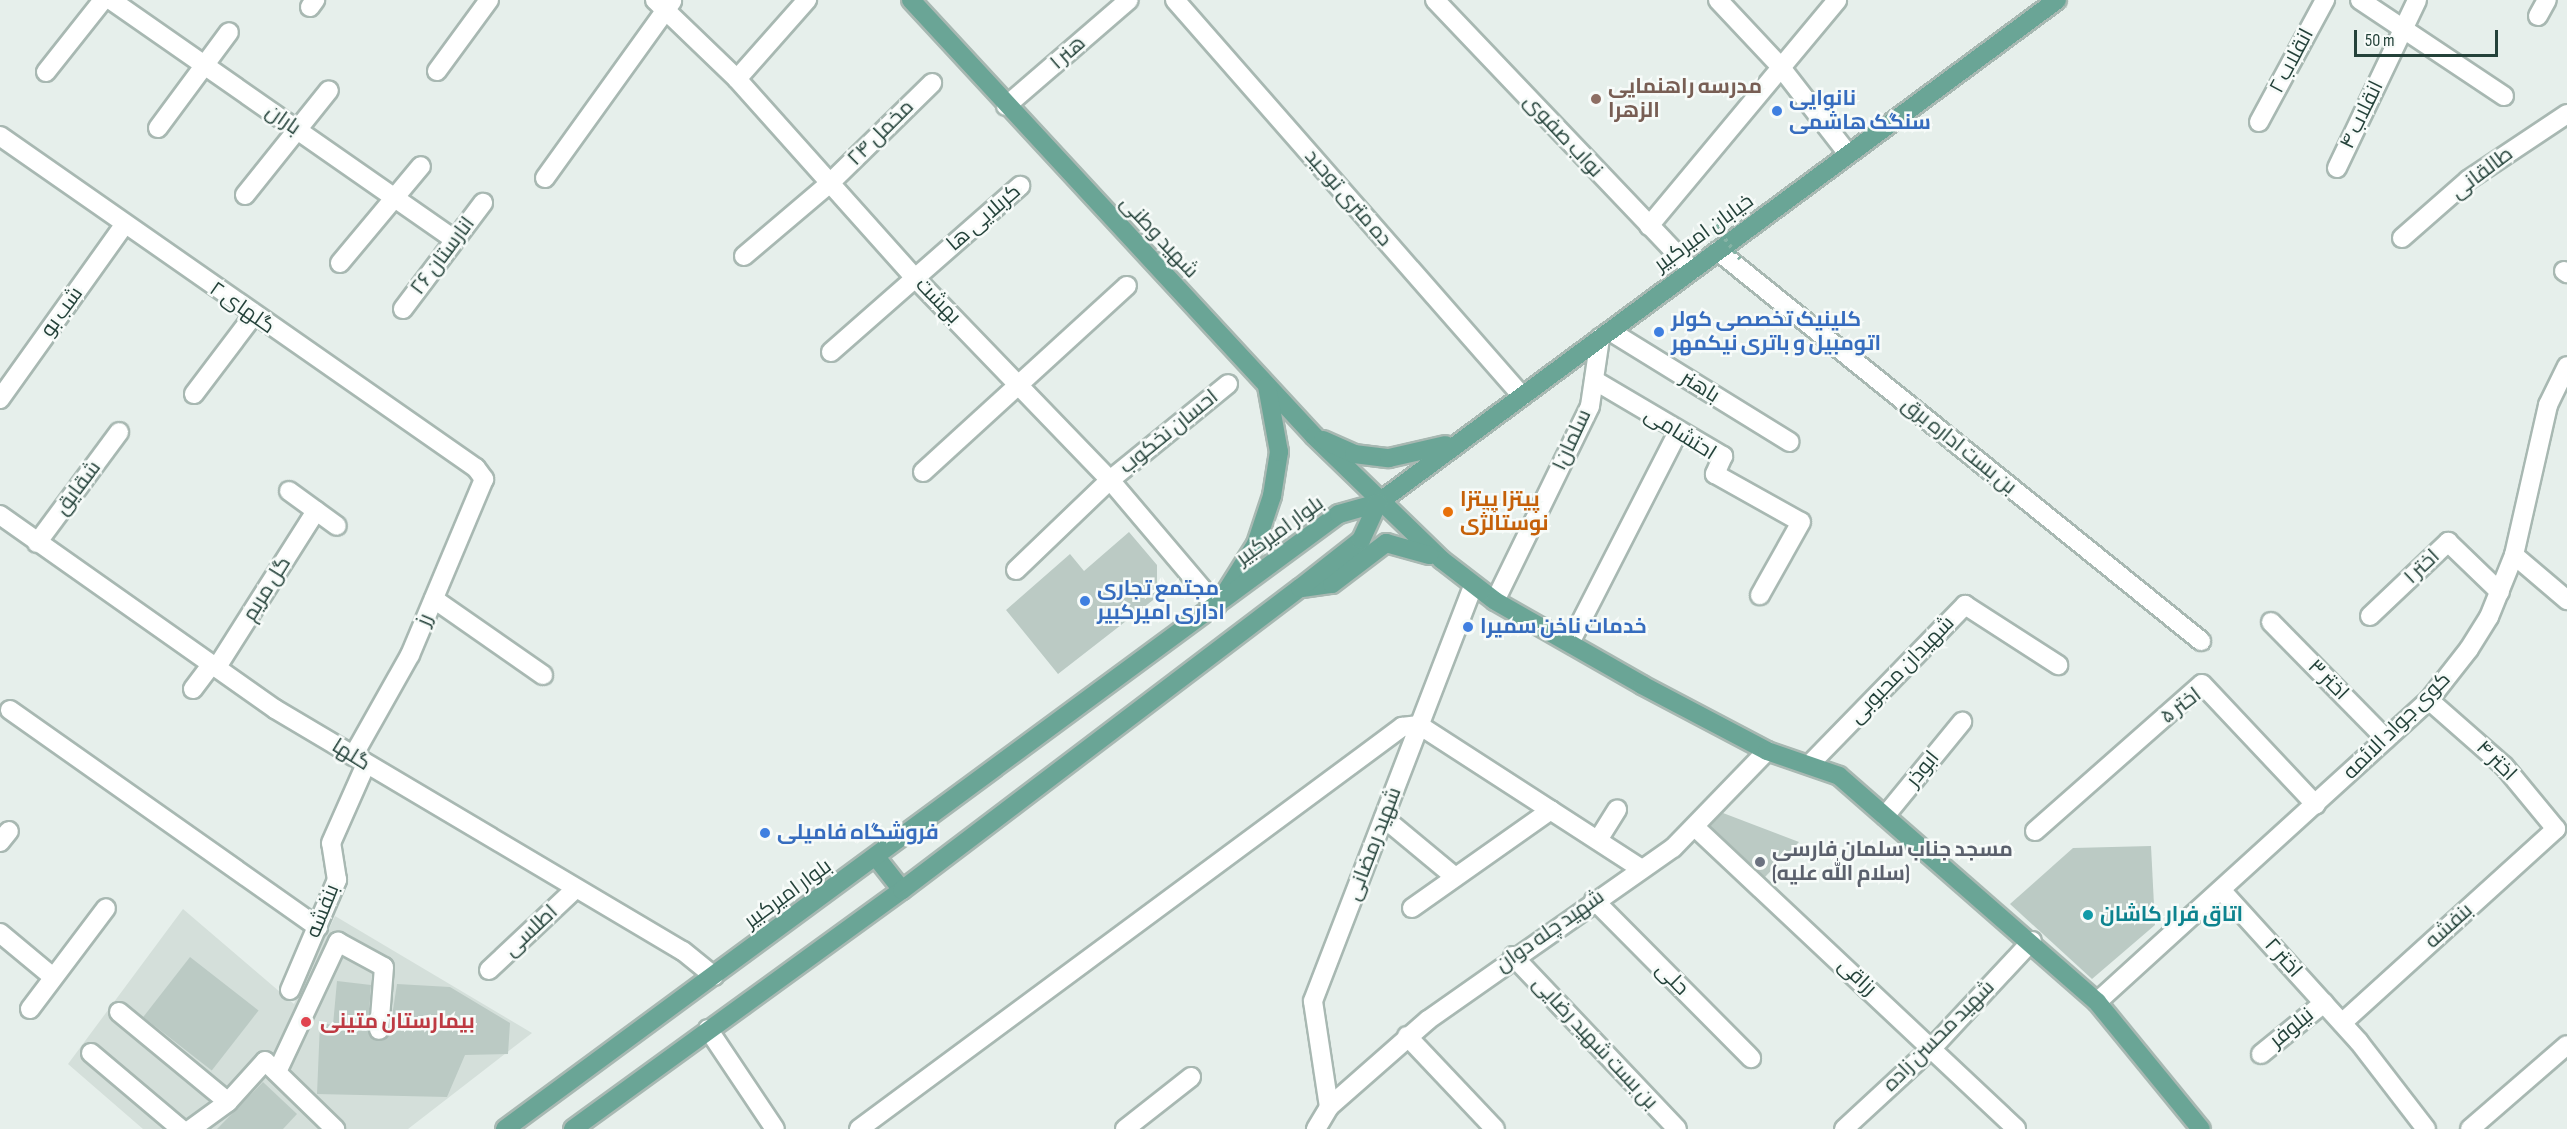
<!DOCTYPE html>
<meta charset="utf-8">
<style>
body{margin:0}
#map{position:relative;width:2567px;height:1129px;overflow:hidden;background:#e6efeb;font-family:"Sofia Sans Condensed",Cairo,sans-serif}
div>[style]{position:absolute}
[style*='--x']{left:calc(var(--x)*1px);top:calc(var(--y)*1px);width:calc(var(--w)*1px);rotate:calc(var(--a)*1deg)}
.built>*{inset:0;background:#d4dfda}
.building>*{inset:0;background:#bbcac4;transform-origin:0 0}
.path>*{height:4px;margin-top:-2px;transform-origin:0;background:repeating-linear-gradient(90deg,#86b3a5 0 3px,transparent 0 7.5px)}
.roads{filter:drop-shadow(2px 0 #a8b8b2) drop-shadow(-2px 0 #a8b8b2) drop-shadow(0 2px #a8b8b2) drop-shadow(0 -2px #a8b8b2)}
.minor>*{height:18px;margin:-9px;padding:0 9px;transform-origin:9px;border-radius:9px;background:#fff}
.major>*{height:18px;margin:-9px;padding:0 9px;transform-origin:9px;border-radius:9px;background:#6aa596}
.path-bridge>*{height:4px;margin-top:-2px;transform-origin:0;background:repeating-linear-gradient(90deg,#86b3a5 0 3px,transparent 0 7.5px)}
.dots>*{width:16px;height:16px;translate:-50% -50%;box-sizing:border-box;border:3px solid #f7fbf9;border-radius:50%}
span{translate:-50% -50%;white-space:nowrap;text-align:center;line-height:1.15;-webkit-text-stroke:5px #f7fbf9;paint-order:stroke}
.street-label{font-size:21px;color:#24423a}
.education-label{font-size:21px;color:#785e54;font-weight:700}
.left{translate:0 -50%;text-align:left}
.shop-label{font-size:21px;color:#366cbe;font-weight:700}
.food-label{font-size:21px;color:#c56008;font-weight:700}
.worship-label{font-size:21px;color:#5b616d;font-weight:700}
.culture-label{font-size:21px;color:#0d838f;font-weight:700}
.health-label{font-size:21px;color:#be3a42;font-weight:700}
.scale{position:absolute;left:2354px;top:30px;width:144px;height:27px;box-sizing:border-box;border:3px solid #24423a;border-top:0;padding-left:8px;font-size:18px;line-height:21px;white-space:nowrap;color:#24423a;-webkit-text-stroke:4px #f7fbf9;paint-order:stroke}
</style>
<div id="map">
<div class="built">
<i style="clip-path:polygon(183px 909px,294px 1004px,335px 916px,532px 1033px,408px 1129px,143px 1129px,68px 1064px)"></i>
</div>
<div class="building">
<i style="clip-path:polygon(1129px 532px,1157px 565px,1157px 597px,1058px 674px,1006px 610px,1070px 554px,1084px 571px)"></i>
<i style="clip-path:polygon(1723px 813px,1799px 842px,1765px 877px,1710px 826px)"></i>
<i style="clip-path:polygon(2151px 846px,2155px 925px,2092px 979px,2010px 904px,2073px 848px)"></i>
<i style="left:190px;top:957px;width:87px;height:76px;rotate:38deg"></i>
<i style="clip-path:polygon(337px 981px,371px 985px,368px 1029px,373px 1040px,389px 1036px,397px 984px,450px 987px,510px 1023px,508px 1054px,465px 1055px,447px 1097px,317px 1094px,320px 1023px,333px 1025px)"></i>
<i style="clip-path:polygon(263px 1082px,297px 1114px,283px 1129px,217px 1129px)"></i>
</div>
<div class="path">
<i style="--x:1716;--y:227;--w:10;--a:-24"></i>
</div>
<div class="roads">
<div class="minor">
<i style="--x:111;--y:0;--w:419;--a:34.9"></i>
<i style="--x:655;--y:0;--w:114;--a:43.9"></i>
<i style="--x:737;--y:79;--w:267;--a:48.2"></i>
<i style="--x:915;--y:278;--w:281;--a:46"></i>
<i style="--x:1110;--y:480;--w:165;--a:49.7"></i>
<i style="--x:1175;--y:0;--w:527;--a:48.77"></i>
<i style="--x:1435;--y:0;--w:373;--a:46.4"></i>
<i style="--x:1718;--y:0;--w:89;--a:46.8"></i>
<i style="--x:1779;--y:65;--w:113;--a:52.2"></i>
<i style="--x:2360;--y:0;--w:173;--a:33.7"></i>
<i style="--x:310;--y:7;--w:9;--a:-54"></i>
<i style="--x:2538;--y:16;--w:18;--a:-61"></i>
<i style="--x:437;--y:71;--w:88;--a:-53.8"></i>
<i style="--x:46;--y:72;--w:92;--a:-51.6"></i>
<i style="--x:737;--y:79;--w:106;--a:-48.5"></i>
<i style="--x:1006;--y:106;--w:162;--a:-40.8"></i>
<i style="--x:2259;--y:122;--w:139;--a:-61.6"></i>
<i style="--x:158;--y:128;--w:119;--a:-53.5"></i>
<i style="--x:0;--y:136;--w:580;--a:34.89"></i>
<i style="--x:476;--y:468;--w:14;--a:54"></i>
<i style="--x:484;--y:479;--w:191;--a:112.8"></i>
<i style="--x:410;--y:655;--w:116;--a:119.4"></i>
<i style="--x:2337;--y:168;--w:186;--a:-64.5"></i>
<i style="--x:545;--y:178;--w:218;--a:-54.3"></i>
<i style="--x:245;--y:195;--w:134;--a:-51.3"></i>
<i style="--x:1649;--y:226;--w:294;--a:-50.2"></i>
<i style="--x:2402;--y:238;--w:88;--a:-41.3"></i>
<i style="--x:2468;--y:180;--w:119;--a:-33.7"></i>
<i style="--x:1718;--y:251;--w:621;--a:38.92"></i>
<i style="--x:744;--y:256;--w:113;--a:-40.3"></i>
<i style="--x:830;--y:183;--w:143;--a:-44.4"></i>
<i style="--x:340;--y:263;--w:126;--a:-50.1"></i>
<i style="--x:2564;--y:271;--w:4;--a:34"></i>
<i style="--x:403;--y:309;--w:133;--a:-53"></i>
<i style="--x:1610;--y:331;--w:211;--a:31.7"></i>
<i style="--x:831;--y:352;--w:252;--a:-41.3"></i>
<i style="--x:1594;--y:380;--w:150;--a:30.5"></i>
<i style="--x:1723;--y:456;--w:20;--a:114"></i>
<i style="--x:1715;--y:474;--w:98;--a:29.2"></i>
<i style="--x:1801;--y:522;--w:84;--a:119.3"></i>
<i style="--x:194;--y:394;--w:98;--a:-52.9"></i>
<i style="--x:0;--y:399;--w:214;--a:-54.5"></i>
<i style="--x:923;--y:472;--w:276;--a:-42.4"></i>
<i style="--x:289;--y:491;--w:59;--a:36.1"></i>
<i style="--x:0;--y:515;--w:337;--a:35.2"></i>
<i style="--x:275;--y:709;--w:474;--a:30.7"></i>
<i style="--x:683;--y:951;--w:40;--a:39"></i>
<i style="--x:37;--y:543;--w:138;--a:-53.5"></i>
<i style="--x:2514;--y:555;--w:70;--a:40.3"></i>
<i style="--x:1016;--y:570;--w:130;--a:-43.8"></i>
<i style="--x:1110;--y:480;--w:152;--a:-39.1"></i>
<i style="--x:434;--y:599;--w:133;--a:34.9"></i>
<i style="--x:1495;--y:601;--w:217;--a:-64"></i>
<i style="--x:1590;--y:406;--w:69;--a:-81.6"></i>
<i style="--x:2370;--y:616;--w:108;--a:-43.5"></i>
<i style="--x:2448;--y:542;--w:72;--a:43.9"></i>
<i style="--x:2271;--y:622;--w:164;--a:45.5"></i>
<i style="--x:1570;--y:643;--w:237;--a:-62.9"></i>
<i style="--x:217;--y:667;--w:185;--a:-57.6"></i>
<i style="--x:193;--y:689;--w:31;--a:-53"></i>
<i style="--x:10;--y:710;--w:377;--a:35.2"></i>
<i style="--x:1811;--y:763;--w:221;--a:-45.7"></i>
<i style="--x:1965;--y:605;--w:111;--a:32.8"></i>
<i style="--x:1885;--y:816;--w:122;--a:-50.7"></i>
<i style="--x:1384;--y:818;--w:92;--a:39.7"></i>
<i style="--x:1696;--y:828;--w:439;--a:43.2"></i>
<i style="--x:2035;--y:831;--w:222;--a:-41.4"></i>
<i style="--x:2202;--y:684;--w:166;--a:46.7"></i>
<i style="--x:1598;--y:840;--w:36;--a:-58"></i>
<i style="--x:0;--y:842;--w:14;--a:-51"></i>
<i style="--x:2223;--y:892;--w:202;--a:47.8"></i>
<i style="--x:2359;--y:1042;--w:110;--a:52.4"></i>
<i style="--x:1594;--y:900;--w:223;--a:45.2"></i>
<i style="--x:1412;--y:908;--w:170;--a:-35.2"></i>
<i style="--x:0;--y:933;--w:69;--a:39.7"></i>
<i style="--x:1513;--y:956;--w:238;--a:46.5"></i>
<i style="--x:489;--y:970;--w:115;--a:-43.2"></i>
<i style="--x:290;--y:990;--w:120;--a:-66.9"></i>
<i style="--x:337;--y:880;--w:37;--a:-99"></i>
<i style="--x:331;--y:843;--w:86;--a:-66.1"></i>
<i style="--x:2097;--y:1002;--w:449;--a:-42.3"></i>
<i style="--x:2429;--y:700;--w:65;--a:-51.9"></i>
<i style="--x:2469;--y:649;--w:38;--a:-58"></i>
<i style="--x:2489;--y:617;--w:67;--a:-68"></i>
<i style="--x:2514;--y:555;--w:154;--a:-77.2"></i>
<i style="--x:2548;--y:405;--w:43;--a:-64"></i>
<i style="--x:30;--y:1009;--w:126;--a:-53"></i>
<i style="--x:119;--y:1012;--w:141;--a:39.5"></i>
<i style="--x:2342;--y:1023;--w:289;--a:-42.2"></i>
<i style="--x:2556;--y:829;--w:82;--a:-129.5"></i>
<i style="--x:2504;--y:766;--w:100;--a:-138.7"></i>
<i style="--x:708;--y:1029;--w:120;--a:56.2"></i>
<i style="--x:1407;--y:1036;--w:128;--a:46.6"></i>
<i style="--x:91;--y:1053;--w:118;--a:40.2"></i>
<i style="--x:2261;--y:1054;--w:81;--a:-39"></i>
<i style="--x:277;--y:1072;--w:144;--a:-64.9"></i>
<i style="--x:338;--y:942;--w:52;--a:28.5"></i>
<i style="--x:384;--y:967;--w:63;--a:94.5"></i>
<i style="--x:1329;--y:1107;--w:107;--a:-98.6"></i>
<i style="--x:1313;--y:1001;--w:445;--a:-68.9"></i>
<i style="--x:191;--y:1129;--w:46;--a:-36.1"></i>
<i style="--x:228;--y:1102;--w:55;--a:-47.9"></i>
<i style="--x:265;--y:1061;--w:98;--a:44.2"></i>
<i style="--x:859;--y:1129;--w:676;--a:-36.51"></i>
<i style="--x:1402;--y:727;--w:17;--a:-7"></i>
<i style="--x:1419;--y:725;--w:263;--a:32.9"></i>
<i style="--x:1125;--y:1129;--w:84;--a:-38.2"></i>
<i style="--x:1316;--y:1129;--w:26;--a:-59"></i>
<i style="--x:1329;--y:1107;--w:132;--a:-41.3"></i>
<i style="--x:1428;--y:1020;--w:299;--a:-35.1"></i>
<i style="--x:1673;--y:848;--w:135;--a:-45.9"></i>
<i style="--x:1844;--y:1129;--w:121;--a:-42.7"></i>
<i style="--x:1933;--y:1047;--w:145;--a:-47"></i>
<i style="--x:2470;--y:1129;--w:128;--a:-40.9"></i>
</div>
<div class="major">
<i style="--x:911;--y:0;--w:594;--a:47.25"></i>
<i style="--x:1314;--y:436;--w:178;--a:44.1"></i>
<i style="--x:1442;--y:560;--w:67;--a:37.7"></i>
<i style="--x:1495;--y:601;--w:169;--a:29.7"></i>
<i style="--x:1642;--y:685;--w:141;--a:27.8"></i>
<i style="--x:1767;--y:751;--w:76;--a:19.1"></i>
<i style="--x:1839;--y:776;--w:343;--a:41.2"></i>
<i style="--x:2097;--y:1002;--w:164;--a:50.7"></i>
<i style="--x:1323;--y:440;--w:34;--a:24"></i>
<i style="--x:1354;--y:454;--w:35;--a:7"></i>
<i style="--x:1389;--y:458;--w:58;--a:-12.8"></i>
<i style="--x:1302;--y:588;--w:30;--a:-8"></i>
<i style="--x:1332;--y:584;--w:68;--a:-37.2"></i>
<i style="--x:1386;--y:543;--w:45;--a:15.6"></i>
<i style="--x:1224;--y:595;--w:60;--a:-57.9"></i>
<i style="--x:1256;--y:544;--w:51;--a:-71.6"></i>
<i style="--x:1272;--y:496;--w:45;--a:-81"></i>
<i style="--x:1279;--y:452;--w:67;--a:-100.3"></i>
<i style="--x:876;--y:857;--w:42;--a:51.8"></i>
<i style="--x:505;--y:1129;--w:1036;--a:-36.41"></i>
<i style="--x:1339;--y:514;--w:41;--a:-15.8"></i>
<i style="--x:1378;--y:503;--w:845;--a:-36.53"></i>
<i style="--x:573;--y:1129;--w:407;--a:-36"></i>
<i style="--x:902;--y:890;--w:500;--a:-37.2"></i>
<i style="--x:1300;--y:588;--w:78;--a:-38.2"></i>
<i style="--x:1361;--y:540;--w:41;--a:-65.3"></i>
</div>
</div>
<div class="path-bridge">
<i style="--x:1716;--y:227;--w:40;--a:53"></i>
</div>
<div class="dots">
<i style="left:1596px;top:99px;background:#8d6e63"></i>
<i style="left:1777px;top:111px;background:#3f7fe0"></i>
<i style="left:1659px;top:332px;background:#3f7fe0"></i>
<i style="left:1448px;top:512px;background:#e8710a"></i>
<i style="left:1085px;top:601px;background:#3f7fe0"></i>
<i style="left:1468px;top:627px;background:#3f7fe0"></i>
<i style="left:765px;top:833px;background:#3f7fe0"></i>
<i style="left:1760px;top:862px;background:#6b7280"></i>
<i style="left:2088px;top:915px;background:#0f9aa8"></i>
<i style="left:306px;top:1022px;background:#e0444e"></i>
</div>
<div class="street-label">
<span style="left:1068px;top:53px;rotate:-41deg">هنر ۱</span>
<span style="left:2292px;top:61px;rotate:-62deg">انقلاب ۲</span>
<span style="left:2362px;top:115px;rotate:-64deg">انقلاب ۴</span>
<span style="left:283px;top:120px;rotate:35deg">باران</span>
<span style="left:881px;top:133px;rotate:-45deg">مخمل ۲۴</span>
<span style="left:1563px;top:136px;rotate:47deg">نواب صفوی</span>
<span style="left:2482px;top:173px;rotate:-37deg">طالقانی</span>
<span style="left:1348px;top:198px;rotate:49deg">ده متری توحید</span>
<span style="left:984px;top:218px;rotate:-41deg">کربلایی ها</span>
<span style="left:1704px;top:233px;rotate:-36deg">خیابان امیرکبیر</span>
<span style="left:1159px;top:237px;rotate:47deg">شهید وطنی</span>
<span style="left:443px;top:256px;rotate:-53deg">انارستان ۲۶</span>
<span style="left:938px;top:301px;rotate:46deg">بهشت</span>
<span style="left:242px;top:308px;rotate:35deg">گلهای ۲</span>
<span style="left:62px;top:312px;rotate:-54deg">شب بو</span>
<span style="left:1700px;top:387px;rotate:32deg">باهنر</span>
<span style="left:1169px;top:432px;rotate:-39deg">احسان نخکوب</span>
<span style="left:1680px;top:434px;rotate:32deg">احتشامی</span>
<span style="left:1572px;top:440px;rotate:-65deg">سلمان۱</span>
<span style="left:1959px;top:446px;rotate:39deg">بن بست اداره برق</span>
<span style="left:78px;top:488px;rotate:-53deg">شقایق</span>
<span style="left:1280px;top:531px;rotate:-36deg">بلوار امیرکبیر</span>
<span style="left:2422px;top:567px;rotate:-43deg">اختر ۱</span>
<span style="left:267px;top:589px;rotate:-58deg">گل مریم</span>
<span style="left:425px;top:620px;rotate:-67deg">رز</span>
<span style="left:1902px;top:670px;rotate:-46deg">شهیدان محبوبی</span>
<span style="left:2328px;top:680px;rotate:45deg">اختر ۳</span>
<span style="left:2181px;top:706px;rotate:-37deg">اختر ۵</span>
<span style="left:2397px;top:726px;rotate:-45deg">کوی جواد الائمه</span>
<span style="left:351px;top:755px;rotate:32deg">گلها</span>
<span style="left:2496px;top:761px;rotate:45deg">اختر ۴</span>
<span style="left:1923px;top:769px;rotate:-51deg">ابوذر</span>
<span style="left:1374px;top:844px;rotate:-69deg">شهید رمضانی</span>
<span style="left:788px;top:894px;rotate:-36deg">بلوار امیرکبیر</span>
<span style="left:323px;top:911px;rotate:-68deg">بنفشه</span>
<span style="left:2449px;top:926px;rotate:-42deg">بنفشه</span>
<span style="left:531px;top:931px;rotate:-43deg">اطلسی</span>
<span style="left:1550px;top:931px;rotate:-35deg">شهید چله دوان</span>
<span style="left:2283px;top:958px;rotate:48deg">اختر ۲</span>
<span style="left:1857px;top:977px;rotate:43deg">رزاقی</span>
<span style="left:1672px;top:979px;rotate:45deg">حلی</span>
<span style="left:2292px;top:1028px;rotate:-39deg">نیلوفر</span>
<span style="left:1939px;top:1036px;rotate:-45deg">شهید محسن زاده</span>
<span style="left:1595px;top:1043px;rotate:47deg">بن بست شهید رضایی</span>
</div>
<div class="education-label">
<span class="left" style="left:1608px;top:99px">مدرسه راهنمایی<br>الزهرا</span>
</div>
<div class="shop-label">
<span class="left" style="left:1789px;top:111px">نانوایی<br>سنگک هاشمی</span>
<span class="left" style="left:1671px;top:332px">کلینیک تخصصی کولر<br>اتومبیل و باتری نیکمهر</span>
<span class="left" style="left:1097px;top:601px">مجتمع تجاری<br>اداری امیرکبیر</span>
<span class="left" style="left:1480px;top:627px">خدمات ناخن سمیرا</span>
<span class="left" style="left:777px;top:833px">فروشگاه فامیلی</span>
</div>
<div class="food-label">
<span class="left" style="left:1460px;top:512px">پیتزا پیتزا<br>نوستالژی</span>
</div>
<div class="worship-label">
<span class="left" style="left:1772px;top:862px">مسجد جناب سلمان فارسی<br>(سلام الله علیه)</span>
</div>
<div class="culture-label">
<span class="left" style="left:2100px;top:915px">اتاق فرار کاشان</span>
</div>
<div class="health-label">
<span class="left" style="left:320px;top:1022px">بیمارستان متینی</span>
</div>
<div class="scale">50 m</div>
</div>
